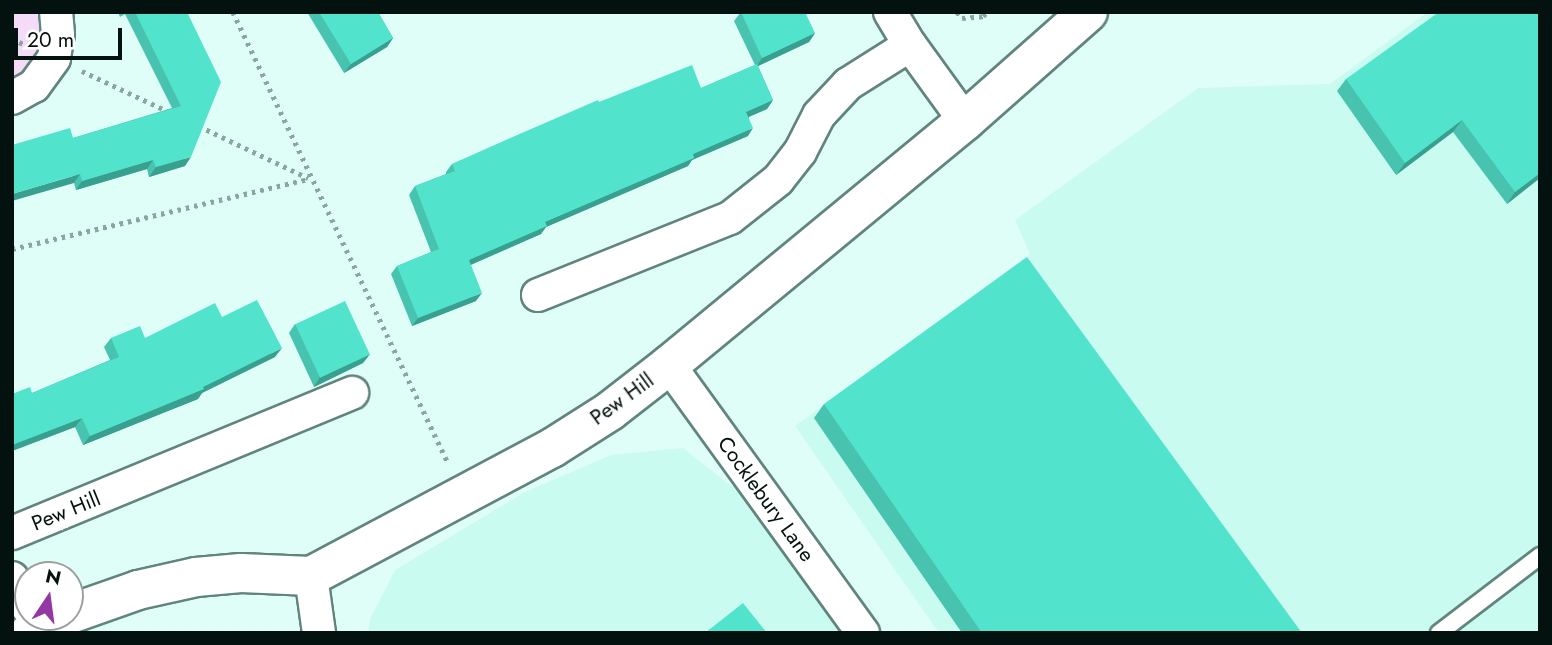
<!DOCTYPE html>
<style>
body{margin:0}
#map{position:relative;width:1552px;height:645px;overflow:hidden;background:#dffef7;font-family:Jost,sans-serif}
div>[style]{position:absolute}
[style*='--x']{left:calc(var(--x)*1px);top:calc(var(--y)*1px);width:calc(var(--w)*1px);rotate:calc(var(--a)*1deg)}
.built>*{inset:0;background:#cafbf0}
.green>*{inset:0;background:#f4dbf8}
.path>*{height:4.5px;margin-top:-2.25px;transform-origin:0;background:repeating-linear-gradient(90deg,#8da5a0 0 3.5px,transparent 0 8.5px)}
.roads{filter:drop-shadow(2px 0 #61857d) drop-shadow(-2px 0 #61857d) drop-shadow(0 2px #61857d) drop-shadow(0 -2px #61857d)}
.service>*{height:16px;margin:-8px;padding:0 8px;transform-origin:8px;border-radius:8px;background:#fff}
.minor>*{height:32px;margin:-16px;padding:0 16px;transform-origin:16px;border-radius:16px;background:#fff}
.secondary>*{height:38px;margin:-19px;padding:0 19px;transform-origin:19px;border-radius:19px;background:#fff}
.wall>*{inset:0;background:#47c3af}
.shaded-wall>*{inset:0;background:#399f8f}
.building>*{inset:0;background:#52e3cc;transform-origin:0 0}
span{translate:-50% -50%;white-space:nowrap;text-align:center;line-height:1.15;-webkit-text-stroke:7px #fff;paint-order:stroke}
.street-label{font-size:21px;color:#04120f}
.frame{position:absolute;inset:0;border:14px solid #04120f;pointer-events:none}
.north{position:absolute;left:14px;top:561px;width:70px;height:70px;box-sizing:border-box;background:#fff;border:2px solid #9ba09f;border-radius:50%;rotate:13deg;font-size:19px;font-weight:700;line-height:28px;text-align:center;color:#04120f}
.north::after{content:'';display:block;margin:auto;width:24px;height:32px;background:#9338a2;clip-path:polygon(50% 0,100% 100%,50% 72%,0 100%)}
.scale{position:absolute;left:14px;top:28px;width:108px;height:32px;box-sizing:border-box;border:4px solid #04120f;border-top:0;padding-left:9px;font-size:21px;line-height:24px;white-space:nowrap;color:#04120f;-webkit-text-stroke:5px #fff;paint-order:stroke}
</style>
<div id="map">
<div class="built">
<i style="clip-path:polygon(1428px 12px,1540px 12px,1540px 633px,939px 633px,795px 426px,1030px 254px,1015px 220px,1198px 88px,1330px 84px)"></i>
<i style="clip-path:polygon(683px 448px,753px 503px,843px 633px,368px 633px,370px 619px,395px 570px,525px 492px,611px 455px)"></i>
</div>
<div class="green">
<i style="clip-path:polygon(12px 12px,37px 12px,44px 37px,38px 57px,25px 72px,12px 77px)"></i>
</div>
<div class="path">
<i style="--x:233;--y:12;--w:497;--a:64.5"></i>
<i style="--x:957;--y:12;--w:8;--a:50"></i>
<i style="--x:962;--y:18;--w:21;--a:-5"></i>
<i style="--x:983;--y:16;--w:6;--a:-45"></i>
<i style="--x:12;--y:38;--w:13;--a:29"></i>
<i style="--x:82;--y:71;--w:96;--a:25.2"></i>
<i style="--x:199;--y:126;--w:121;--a:25.5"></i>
<i style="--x:12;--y:249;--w:304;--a:-13.3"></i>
</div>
<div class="roads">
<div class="service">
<i style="--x:1439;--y:633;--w:127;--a:-37.3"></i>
</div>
<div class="minor">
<i style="--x:890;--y:12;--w:39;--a:59"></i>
<i style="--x:910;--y:45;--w:94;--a:54.1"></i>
<i style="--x:12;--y:98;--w:25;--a:-29"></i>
<i style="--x:34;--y:86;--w:34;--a:-54"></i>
<i style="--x:54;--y:58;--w:24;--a:-81"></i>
<i style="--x:58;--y:34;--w:22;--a:-95"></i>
<i style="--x:538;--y:295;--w:207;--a:-21.9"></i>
<i style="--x:730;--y:218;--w:61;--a:-38.4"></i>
<i style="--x:778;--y:180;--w:36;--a:-52"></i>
<i style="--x:800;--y:152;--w:42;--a:-62.8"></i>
<i style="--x:819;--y:115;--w:42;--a:-46.9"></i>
<i style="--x:848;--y:84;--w:73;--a:-32.2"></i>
<i style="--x:669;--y:365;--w:331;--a:54.1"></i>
<i style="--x:12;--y:533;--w:368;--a:-22.4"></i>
<i style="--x:311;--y:576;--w:58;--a:82"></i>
<i style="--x:12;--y:578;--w:34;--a:62"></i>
</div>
<div class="secondary">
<i style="--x:70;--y:614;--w:72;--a:-19.4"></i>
<i style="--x:138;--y:590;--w:59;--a:-12.6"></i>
<i style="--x:196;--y:577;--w:45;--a:-5.1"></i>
<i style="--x:241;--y:573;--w:70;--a:2.5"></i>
<i style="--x:311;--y:576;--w:273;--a:-28"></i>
<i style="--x:552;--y:448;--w:69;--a:-32.5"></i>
<i style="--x:610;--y:411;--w:75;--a:-37.9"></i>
<i style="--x:669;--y:365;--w:384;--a:-39.5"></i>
<i style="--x:965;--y:121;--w:164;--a:-41.5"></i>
<i style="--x:29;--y:633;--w:11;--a:-41"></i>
<i style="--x:37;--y:626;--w:27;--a:-20"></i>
</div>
</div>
<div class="wall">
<i style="clip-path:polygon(118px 12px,187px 12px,185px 166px,149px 177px,147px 169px,76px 190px,74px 183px,73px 138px,172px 108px,125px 14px,120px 17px)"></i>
<i style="clip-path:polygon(307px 12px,378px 12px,393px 38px,387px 47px,344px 73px)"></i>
<i style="clip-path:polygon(741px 12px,815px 33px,809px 42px,758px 66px,773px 100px,767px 109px,749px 117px,748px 136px,692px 160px,688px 166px,546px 227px,541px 234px,471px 265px,476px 301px,412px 326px,391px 274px,397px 266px,431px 252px,409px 195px,415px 186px,446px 174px,446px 172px,452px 164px,599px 102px,701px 88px,755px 65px,734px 21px)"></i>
<i style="clip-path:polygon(1540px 12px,1540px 178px,1507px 204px,1453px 132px,1396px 175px,1337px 91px,1346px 79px)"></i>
<i style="clip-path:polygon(222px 317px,275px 357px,202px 393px,198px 399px,83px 445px,75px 427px,12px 451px,12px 394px,32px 393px,110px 360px,104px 347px,111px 338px,145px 338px)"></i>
<i style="clip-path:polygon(295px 324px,370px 354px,363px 363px,314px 387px,289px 333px)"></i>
<i style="clip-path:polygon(824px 404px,1302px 633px,962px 633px,814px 418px)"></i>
</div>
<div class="shaded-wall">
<i style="clip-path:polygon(815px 33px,809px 42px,756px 67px,762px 58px)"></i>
<i style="clip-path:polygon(393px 38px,387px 47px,344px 73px,351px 64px)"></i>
<i style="clip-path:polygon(773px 100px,767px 109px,741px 120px,746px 112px)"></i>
<i style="clip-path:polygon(1462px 120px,1453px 132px,1396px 175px,1405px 163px)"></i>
<i style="clip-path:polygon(753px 128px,748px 136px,692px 160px,688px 166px,546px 227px,541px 234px,463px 268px,469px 260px,545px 222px,693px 154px)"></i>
<i style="clip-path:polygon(191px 157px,185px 166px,149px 177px,156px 167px)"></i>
<i style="clip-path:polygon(153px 160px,147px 169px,76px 190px,82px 181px)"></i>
<i style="clip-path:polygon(1540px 173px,1540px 178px,1507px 204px,1515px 192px)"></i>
<i style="clip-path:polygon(80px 174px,74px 183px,12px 201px,12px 194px)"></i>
<i style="clip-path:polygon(482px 293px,476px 301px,412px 326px,418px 318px)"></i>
<i style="clip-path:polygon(282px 348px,275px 357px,202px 393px,198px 399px,83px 445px,90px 436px,203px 387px)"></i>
<i style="clip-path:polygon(370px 354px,363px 363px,314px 387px,320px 377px)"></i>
<i style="clip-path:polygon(82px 418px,75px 427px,12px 451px,12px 445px)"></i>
</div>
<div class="building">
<i style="clip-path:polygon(135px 12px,187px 12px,221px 82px,191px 157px,156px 167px,153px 160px,82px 181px,80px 174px,12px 194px,12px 145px,70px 128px,73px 138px,181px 106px)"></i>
<i style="clip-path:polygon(319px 12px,378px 12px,393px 38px,351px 64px)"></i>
<i style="clip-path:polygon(741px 12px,805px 12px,815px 33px,762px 58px)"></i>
<i style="clip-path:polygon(1439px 12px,1540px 12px,1540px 173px,1515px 192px,1462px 120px,1405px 163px,1346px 79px)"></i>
<i style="clip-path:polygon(757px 64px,773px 100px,746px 112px,753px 128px,693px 154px,694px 158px,545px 222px,547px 226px,469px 260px,482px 293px,418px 318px,397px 266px,439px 249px,415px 186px,455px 171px,452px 164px,508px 139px,598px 100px,599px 102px,692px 65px,701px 88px)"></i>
<i style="clip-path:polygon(1027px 257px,1302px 633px,982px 633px,824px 404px)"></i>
<i style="clip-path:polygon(257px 300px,282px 348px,203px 387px,204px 389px,90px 436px,82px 418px,12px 445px,12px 394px,30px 387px,32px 393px,119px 357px,111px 338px,140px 326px,145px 338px,215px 303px,222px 317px)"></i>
<i style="left:345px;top:301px;width:59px;height:55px;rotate:65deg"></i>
<i style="clip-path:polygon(743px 603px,767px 633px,705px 633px)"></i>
</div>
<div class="street-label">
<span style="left:622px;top:399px;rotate:-36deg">Pew Hill</span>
<span style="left:766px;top:499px;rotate:54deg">Cocklebury Lane</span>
<span style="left:66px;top:511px;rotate:-22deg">Pew Hill</span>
</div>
<div class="frame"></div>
<div class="north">N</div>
<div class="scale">20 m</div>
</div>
